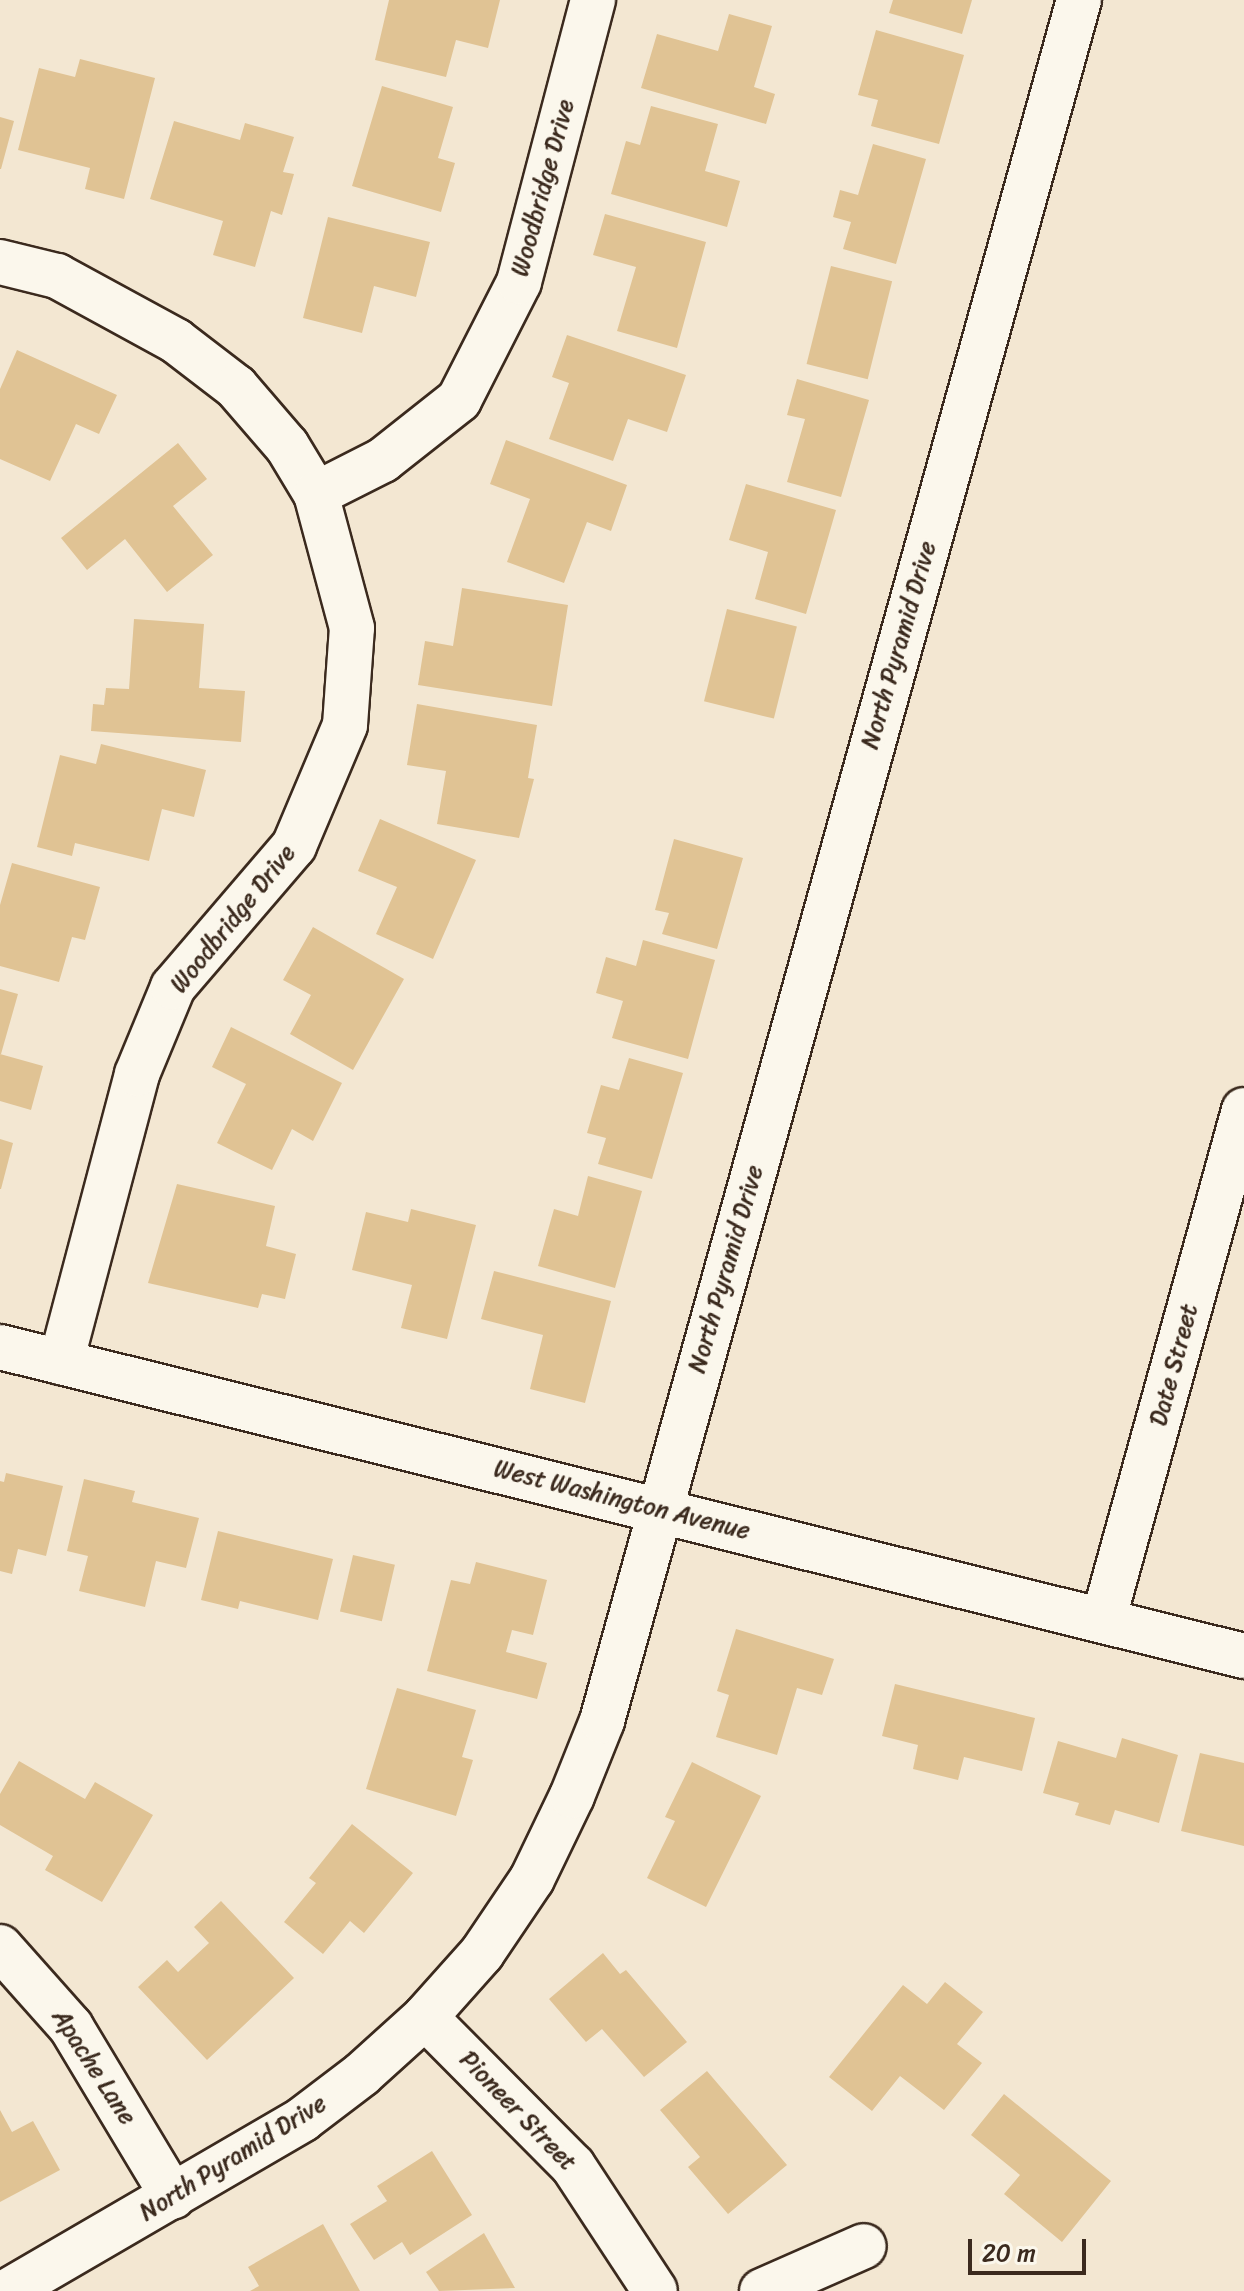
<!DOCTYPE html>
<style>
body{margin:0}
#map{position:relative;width:1244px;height:2291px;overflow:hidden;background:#f3e7d2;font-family:Sriracha,sans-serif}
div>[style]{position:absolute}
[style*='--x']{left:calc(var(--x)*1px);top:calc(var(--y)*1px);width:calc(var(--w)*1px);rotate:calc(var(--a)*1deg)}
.building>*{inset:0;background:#e0c394;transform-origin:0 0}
.roads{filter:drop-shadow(2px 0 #3b2a1e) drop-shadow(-2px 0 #3b2a1e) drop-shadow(0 2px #3b2a1e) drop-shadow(0 -2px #3b2a1e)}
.street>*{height:44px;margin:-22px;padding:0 22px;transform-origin:22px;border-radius:22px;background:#fbf7ec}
.secondary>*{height:44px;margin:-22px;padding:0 22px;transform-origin:22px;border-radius:22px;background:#fbf7ec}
span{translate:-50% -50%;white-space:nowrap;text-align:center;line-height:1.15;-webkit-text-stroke:6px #fbf7ec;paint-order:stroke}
.street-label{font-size:24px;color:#3b2a1e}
.scale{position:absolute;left:968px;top:2239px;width:118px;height:36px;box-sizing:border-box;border:4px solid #3b2a1e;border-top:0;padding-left:10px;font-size:24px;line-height:28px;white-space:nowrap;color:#3b2a1e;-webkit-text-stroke:6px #fbf7ec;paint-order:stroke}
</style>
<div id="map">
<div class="building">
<i style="clip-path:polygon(389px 0,500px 0,488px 48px,456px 40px,446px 77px,375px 60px)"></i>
<i style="clip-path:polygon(893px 0,972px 0,962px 34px,889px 13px)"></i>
<i style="clip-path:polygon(729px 14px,772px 26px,754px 87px,775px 94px,766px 124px,641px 88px,657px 34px,718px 51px)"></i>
<i style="clip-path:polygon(876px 30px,964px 55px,939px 144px,871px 126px,878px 100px,858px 95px)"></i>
<i style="clip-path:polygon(80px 59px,155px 78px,124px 199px,85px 189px,90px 168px,18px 150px,39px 68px,75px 77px)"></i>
<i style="clip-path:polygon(382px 86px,453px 107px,438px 158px,455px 163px,441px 212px,352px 186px)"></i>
<i style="clip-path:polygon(651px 106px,718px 124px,705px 171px,740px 181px,727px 227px,611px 194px,626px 141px,640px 145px)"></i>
<i style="clip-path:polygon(0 117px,14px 121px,1px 169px,0 169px)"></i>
<i style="clip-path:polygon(174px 121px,240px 140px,245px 123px,294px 137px,283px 172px,294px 174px,282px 215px,271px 211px,255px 267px,213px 255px,223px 221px,150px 199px)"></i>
<i style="clip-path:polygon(873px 144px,926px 159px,896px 264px,843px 249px,851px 222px,833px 217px,840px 190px,858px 195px)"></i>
<i style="clip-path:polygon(605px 214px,706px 242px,677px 348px,617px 331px,636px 267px,593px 255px)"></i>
<i style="clip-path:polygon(328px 217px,430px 242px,416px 297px,374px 286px,362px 333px,303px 318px)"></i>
<i style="left:831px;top:266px;width:63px;height:101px;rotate:14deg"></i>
<i style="clip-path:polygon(567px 335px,686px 375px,667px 432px,628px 419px,613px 461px,549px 439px,569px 383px,552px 377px)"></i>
<i style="clip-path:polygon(17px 350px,117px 395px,99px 434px,76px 424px,50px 481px,0 459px,0 389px)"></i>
<i style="clip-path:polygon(797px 379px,869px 400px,841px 497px,787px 482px,805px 419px,787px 415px)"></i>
<i style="clip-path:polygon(506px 440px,627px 485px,611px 531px,587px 522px,564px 583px,507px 562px,530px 499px,490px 484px)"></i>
<i style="clip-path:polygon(178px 443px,207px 479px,173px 506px,213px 555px,167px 592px,125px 539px,87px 570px,61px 538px)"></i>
<i style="clip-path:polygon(746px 484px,836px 510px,806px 614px,755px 599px,768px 552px,729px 540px)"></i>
<i style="clip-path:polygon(462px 588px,568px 605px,552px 706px,418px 685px,425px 641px,453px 646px)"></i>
<i style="left:727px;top:609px;width:72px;height:95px;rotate:14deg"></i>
<i style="clip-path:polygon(134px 619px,204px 624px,199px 688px,245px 691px,241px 742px,91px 731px,93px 704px,104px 705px,106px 688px,129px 689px)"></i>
<i style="clip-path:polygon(417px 704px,537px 725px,528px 778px,534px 779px,519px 838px,437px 824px,446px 771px,407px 765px)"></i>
<i style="clip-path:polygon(101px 744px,206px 770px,194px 817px,162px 809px,149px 861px,75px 843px,72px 856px,37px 847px,60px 755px,96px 764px)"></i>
<i style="clip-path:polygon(380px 819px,476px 860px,433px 959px,376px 934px,397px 887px,358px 871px)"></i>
<i style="clip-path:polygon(674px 839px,743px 858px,717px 949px,662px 934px,669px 913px,655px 910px)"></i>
<i style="clip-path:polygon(12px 863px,100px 887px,85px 940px,72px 937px,59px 982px,0 966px,0 905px)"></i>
<i style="clip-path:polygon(313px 927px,404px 979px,353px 1070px,290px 1034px,311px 995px,283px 980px)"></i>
<i style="clip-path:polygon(643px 940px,715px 960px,688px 1059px,612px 1038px,623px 1001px,596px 993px,606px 957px,636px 966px)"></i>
<i style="clip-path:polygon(0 989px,18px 994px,1px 1054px,0 1054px)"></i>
<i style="clip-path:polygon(231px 1027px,342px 1083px,313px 1141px,292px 1129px,272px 1170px,217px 1143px,246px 1084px,212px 1067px)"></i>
<i style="clip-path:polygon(0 1054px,43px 1066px,31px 1110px,0 1101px)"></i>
<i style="clip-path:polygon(629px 1058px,683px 1073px,652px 1179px,598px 1164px,606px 1138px,587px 1133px,601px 1085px,619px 1090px)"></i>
<i style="clip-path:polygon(0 1139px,13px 1143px,1px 1189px,0 1189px)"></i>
<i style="clip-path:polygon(588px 1176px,642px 1191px,615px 1288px,538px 1266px,554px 1209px,578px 1216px)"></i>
<i style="clip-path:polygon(177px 1184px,275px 1206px,266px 1246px,296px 1254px,285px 1299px,262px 1294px,258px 1308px,148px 1283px)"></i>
<i style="clip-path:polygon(411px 1209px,476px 1225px,447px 1339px,401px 1328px,412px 1285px,352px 1270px,366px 1212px,408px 1222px)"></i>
<i style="clip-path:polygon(494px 1271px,611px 1301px,585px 1403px,530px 1389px,543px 1335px,481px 1319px)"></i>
<i style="clip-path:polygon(6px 1473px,63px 1486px,46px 1556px,18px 1549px,12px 1574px,0 1571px,0 1481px,4px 1482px)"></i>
<i style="clip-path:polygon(84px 1479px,135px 1491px,132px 1502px,199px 1518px,186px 1568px,156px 1561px,145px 1607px,79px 1591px,88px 1556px,67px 1551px)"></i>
<i style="clip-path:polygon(218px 1531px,333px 1559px,318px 1620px,240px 1601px,238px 1609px,201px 1600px)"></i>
<i style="left:353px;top:1555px;width:43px;height:58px;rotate:13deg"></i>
<i style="clip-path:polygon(476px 1562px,547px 1580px,533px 1635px,512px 1630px,506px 1652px,547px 1663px,537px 1699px,427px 1671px,451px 1580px,470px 1584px)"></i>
<i style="clip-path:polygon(736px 1629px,834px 1659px,822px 1695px,797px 1688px,777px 1755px,716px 1737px,729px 1695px,717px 1691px)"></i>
<i style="clip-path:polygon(895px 1684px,1035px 1718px,1022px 1771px,964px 1757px,958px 1780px,913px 1769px,918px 1745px,882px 1736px)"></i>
<i style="clip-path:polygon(397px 1688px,476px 1710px,462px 1757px,473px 1760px,456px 1816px,366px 1789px)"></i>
<i style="clip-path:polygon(1122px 1738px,1178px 1755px,1159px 1823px,1115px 1810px,1110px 1825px,1075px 1815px,1079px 1803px,1043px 1793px,1058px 1741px,1116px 1758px)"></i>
<i style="clip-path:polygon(1200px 1753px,1244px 1763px,1244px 1846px,1181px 1831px)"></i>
<i style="clip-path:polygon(19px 1761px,85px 1799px,95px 1782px,153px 1815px,102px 1902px,45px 1870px,53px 1856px,0 1825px,0 1794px)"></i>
<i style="clip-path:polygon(692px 1762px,761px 1796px,706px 1907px,647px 1878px,675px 1821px,665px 1817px)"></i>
<i style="clip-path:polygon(352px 1824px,413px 1873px,364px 1933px,350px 1921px,323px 1954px,284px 1922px,316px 1883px,309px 1878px)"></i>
<i style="clip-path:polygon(221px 1901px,294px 1978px,207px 2060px,138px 1987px,167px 1960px,178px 1972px,209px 1943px,194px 1927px)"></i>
<i style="clip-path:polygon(603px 1953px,620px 1974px,626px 1970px,687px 2042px,644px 2077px,602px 2029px,586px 2042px,549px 1999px)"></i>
<i style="clip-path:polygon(945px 1982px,983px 2012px,957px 2044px,982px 2063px,944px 2110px,900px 2076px,872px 2111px,829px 2077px,903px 1985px,927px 2004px)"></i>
<i style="clip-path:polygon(707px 2071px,787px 2165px,728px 2214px,688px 2167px,700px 2157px,660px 2110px)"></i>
<i style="clip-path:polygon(1004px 2094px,1111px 2181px,1062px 2242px,1004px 2194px,1020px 2175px,971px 2135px)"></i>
<i style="clip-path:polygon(0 2110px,12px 2132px,33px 2121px,60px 2170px,0 2202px)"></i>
<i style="clip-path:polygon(432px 2151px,472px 2215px,410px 2255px,402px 2242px,374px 2260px,350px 2224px,387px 2201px,377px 2186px)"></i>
<i style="clip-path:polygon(323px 2224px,360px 2291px,250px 2291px,259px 2286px,248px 2267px)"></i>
<i style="clip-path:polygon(484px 2233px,515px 2288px,439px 2291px,426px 2272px)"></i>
</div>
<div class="roads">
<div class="street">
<i style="--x:0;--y:262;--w:59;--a:13.8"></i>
<i style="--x:57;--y:276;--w:136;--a:28.6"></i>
<i style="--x:176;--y:341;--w:76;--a:37.5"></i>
<i style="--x:236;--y:387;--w:78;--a:49.2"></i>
<i style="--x:287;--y:446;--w:56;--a:58.9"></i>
<i style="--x:61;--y:1362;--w:298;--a:-75.2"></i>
<i style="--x:137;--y:1074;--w:94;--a:-67.5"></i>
<i style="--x:173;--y:987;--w:186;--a:-49.4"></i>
<i style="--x:294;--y:846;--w:131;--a:-67.1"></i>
<i style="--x:345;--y:725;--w:97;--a:-85.9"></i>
<i style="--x:352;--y:628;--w:139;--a:-105"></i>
<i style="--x:316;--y:494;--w:75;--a:-26.9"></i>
<i style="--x:383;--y:460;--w:97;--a:-38.3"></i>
<i style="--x:459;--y:400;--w:132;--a:-63"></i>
<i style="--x:519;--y:282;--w:292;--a:-75.3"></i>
<i style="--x:1103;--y:1621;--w:530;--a:-74.57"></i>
<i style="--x:0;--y:1947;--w:107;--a:48.4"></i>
<i style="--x:71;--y:2027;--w:198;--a:59"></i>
<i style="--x:425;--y:2017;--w:210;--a:45.2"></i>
<i style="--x:573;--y:2166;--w:149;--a:56.7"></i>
<i style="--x:8;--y:2291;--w:341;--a:-30.2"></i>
<i style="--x:303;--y:2119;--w:74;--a:-37.3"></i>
<i style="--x:362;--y:2074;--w:85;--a:-42.1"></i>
<i style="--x:425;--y:2017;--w:86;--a:-48.3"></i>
<i style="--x:482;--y:1953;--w:89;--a:-56"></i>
<i style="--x:532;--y:1879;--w:92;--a:-64.3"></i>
<i style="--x:572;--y:1796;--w:81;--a:-68.2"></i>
<i style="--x:602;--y:1721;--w:1786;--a:-74.51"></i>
<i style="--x:762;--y:2291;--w:111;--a:-23.8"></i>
</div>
<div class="secondary">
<i style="--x:0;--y:1347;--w:1282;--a:13.95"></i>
</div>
</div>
<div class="street-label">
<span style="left:543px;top:188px;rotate:-75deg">Woodbridge Drive</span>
<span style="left:899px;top:645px;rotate:-74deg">North Pyramid Drive</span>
<span style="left:233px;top:919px;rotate:-51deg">Woodbridge Drive</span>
<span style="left:726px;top:1269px;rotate:-74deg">North Pyramid Drive</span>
<span style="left:1174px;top:1365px;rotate:-75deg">Date Street</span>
<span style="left:622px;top:1500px;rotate:14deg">West Washington Avenue</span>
<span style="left:94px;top:2067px;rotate:57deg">Apache Lane</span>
<span style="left:518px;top:2111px;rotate:46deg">Pioneer Street</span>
<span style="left:233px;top:2158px;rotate:-32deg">North Pyramid Drive</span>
</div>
<div class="scale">20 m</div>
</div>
